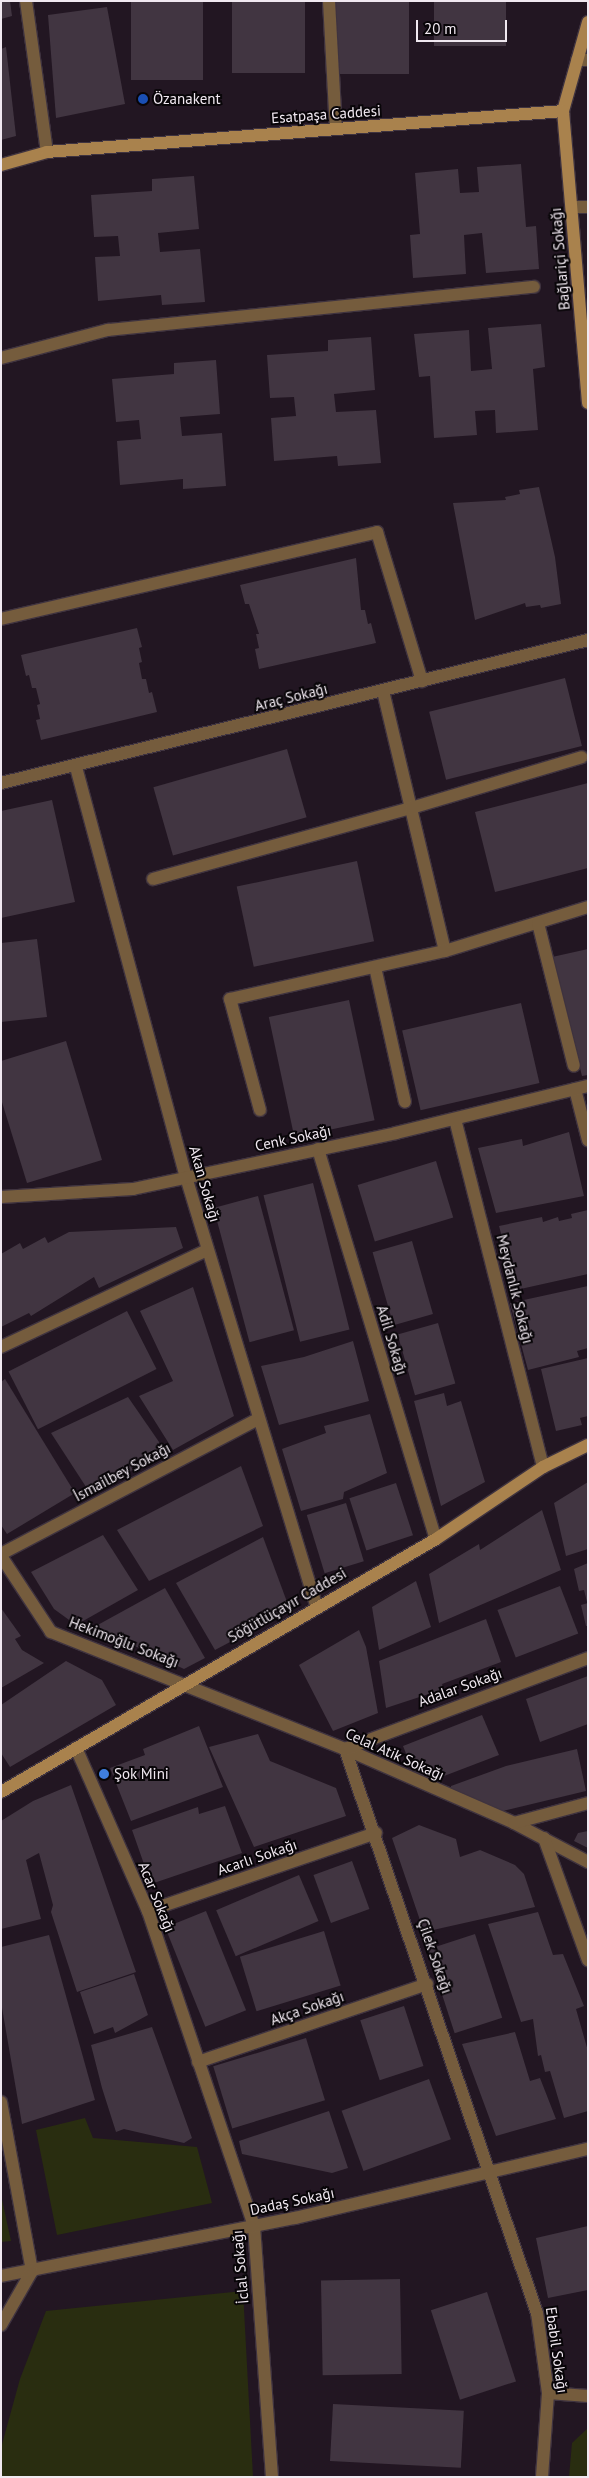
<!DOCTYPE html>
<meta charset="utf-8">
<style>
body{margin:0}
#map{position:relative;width:589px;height:2478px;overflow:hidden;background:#221622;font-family:"PT Sans",sans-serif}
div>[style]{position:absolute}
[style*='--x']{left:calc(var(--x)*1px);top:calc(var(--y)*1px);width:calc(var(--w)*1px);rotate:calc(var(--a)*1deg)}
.green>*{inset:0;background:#292d10}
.building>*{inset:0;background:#413541;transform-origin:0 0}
.roads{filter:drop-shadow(1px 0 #3f333f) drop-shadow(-1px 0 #3f333f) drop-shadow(0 1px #3f333f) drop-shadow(0 -1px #3f333f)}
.lane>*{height:12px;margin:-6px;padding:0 6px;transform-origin:6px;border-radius:6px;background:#755c3d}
.street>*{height:12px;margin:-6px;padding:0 6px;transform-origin:6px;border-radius:6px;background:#755c3d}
.secondary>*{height:12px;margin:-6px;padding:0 6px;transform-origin:6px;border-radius:6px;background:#a9824d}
.dots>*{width:14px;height:14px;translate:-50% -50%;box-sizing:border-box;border:2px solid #080508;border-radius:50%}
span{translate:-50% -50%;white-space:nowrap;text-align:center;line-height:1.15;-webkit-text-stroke:4px #080508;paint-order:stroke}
.poi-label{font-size:15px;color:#f0e8f0}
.left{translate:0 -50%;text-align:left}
.street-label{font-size:15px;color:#f0e8f0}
.frame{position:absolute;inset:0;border:2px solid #f0e8f0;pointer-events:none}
.scale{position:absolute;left:416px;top:20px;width:91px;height:22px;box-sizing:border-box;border:2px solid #f0e8f0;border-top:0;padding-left:6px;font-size:15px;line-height:18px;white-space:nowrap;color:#f0e8f0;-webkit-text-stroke:4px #080508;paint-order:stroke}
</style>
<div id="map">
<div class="green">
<i style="clip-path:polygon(85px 2118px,93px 2138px,197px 2147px,212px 2203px,57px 2235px,36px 2130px)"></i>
<i style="clip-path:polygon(1px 2195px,11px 2241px,1px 2242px)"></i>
<i style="clip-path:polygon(243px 2291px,253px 2477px,1px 2477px,1px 2448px,20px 2379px,46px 2311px)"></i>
<i style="clip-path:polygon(588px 2428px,588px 2477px,569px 2477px,572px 2443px)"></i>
</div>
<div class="building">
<i style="clip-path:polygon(1px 1px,10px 1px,12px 16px,1px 19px)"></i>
<i style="left:131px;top:1px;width:72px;height:79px"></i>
<i style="left:232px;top:1px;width:73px;height:72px"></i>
<i style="left:336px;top:1px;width:73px;height:73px"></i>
<i style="left:434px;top:1px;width:72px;height:45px"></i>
<i style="clip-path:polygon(107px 7px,125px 104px,56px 118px,48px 15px)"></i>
<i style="clip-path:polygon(6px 47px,16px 136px,1px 140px,1px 49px)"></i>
<i style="clip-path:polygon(521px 164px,526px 227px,536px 226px,539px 269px,486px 273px,482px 233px,464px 235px,466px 274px,413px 278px,410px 235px,420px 234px,415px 173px,458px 169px,460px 193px,479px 192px,477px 167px)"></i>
<i style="clip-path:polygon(194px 176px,199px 229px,158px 233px,160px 252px,200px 249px,205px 302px,162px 305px,161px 295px,98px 301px,95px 257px,120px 256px,118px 236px,94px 237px,91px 195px,152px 191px,152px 179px)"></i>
<i style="clip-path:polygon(541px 324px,545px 367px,533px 369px,538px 430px,496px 433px,495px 410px,475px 411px,477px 435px,434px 438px,430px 376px,419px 377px,414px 334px,469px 330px,471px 371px,492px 369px,488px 328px)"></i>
<i style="clip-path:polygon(371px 337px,375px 390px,334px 394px,336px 412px,376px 410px,381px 463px,338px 466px,337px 456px,274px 461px,271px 418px,296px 416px,294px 397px,270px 398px,267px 355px,328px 351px,328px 340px)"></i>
<i style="clip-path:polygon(216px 360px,220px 414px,180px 417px,182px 436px,222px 433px,226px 486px,183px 489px,183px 479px,120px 485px,117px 441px,141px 439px,139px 420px,116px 422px,112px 379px,174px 374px,174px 363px)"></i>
<i style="clip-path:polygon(539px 487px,555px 557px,561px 604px,541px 608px,540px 605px,526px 607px,525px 603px,475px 620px,453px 503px,506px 500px,505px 497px,520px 494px,519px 490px)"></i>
<i style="clip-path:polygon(356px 558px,361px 610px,365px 610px,368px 624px,371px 623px,376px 643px,259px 669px,255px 649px,259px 648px,256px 634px,259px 634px,249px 604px,245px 604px,240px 585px)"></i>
<i style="clip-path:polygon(137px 628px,142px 647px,139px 648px,142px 662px,139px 663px,142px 679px,146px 679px,149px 693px,152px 692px,157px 712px,41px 740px,36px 720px,40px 719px,37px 705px,40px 704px,36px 688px,32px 688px,29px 675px,26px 676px,21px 655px)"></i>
<i style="left:565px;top:678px;width:70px;height:140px;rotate:76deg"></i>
<i style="left:287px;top:749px;width:71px;height:139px;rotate:74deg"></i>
<i style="clip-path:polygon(588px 783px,588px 868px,495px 892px,475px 812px)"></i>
<i style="clip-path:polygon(52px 800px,75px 902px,1px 918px,1px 811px)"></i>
<i style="left:357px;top:861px;width:82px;height:123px;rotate:78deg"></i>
<i style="clip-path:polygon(37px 939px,47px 1017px,1px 1022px,1px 943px)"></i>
<i style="clip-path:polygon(588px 949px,588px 1075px,582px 1076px,552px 957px)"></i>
<i style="left:349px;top:1000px;width:123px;height:82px;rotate:78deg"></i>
<i style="left:521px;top:1003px;width:82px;height:122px;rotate:77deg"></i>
<i style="clip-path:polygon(66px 1041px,102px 1160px,27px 1183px,1px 1099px,1px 1061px)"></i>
<i style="clip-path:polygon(569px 1132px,584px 1196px,496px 1213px,478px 1148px,522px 1139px,523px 1146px)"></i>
<i style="left:436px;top:1161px;width:59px;height:82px;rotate:73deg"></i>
<i style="left:313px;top:1183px;width:151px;height:51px;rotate:76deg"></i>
<i style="left:258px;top:1196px;width:139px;height:46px;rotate:75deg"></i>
<i style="clip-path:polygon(588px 1210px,588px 1274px,516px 1290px,499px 1226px,542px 1217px,543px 1222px,558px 1217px,559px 1221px,572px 1218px,571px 1214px)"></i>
<i style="clip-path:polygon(176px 1227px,183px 1248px,99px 1288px,94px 1277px,31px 1316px,29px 1313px,1px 1327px,1px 1254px,20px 1243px,23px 1249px,45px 1237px,48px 1243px,69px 1232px)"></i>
<i style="left:412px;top:1241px;width:76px;height:41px;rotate:74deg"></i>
<i style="clip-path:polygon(588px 1286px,588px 1348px,577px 1351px,579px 1357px,528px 1370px,510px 1303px)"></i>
<i style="clip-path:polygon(193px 1287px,234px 1416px,173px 1450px,139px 1396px,173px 1381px,140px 1311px)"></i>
<i style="left:127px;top:1311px;width:65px;height:133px;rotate:63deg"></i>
<i style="left:438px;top:1323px;width:63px;height:42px;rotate:74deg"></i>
<i style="clip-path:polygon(353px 1341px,369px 1401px,279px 1425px,261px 1366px,304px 1357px)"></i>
<i style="clip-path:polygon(588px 1358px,588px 1416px,580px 1418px,582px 1425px,556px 1431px,541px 1369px)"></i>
<i style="clip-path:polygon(5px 1379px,75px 1493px,7px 1534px,1px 1525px,1px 1382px)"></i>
<i style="clip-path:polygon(444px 1393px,447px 1406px,461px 1401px,485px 1482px,441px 1506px,414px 1401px)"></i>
<i style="clip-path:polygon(128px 1397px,166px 1452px,90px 1493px,51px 1433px)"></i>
<i style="clip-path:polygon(370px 1414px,387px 1473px,344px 1492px,343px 1499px,301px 1511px,282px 1449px,326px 1433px,324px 1426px)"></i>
<i style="clip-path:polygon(241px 1466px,263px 1526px,149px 1581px,117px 1530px)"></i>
<i style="clip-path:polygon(588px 1482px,588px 1549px,566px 1556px,554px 1503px)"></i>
<i style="left:396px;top:1483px;width:55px;height:49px;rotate:72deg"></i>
<i style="left:346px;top:1503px;width:61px;height:41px;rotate:73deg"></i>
<i style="clip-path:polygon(542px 1510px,561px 1570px,439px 1623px,429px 1574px,479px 1544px,480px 1550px)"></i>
<i style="clip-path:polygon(103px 1535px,138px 1590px,76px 1625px,54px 1609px,31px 1572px)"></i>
<i style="clip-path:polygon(263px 1537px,290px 1610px,215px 1650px,176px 1583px)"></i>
<i style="clip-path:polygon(588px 1563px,588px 1601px,587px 1602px,584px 1590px,579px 1591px,574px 1569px)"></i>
<i style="clip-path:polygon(416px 1581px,431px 1627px,379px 1650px,372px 1607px)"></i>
<i style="left:560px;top:1586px;width:51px;height:67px;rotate:69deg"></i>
<i style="clip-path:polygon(165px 1588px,205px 1658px,184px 1669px,94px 1627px)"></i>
<i style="clip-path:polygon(588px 1603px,588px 1626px,586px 1626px,581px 1605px)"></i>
<i style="clip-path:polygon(1px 1608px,21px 1636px,15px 1639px,22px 1650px,44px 1663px,1px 1688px)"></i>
<i style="clip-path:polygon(486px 1619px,501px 1662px,442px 1684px,444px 1689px,386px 1708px,379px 1661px)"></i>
<i style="clip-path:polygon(359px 1630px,366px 1647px,378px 1713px,333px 1731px,299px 1665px)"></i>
<i style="clip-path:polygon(66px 1661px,102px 1680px,116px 1705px,10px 1767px,1px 1753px,1px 1705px)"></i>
<i style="clip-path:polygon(588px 1676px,588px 1724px,540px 1742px,526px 1699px)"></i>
<i style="clip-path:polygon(482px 1715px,499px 1755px,431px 1781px,413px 1771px,403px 1746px)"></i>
<i style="clip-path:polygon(199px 1726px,223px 1787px,131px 1821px,110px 1768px,145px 1755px,143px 1749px)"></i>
<i style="clip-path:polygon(258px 1734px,270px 1761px,336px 1788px,346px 1816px,254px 1847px,209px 1747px)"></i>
<i style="clip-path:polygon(577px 1749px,586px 1791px,495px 1813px,451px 1791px,451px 1786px,506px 1766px)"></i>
<i style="clip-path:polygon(71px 1785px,136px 1972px,77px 1992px,51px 1912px,53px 1905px,39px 1853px,26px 1860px,41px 1919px,1px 1929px,1px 1821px,33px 1801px)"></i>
<i style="clip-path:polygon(225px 1806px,242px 1853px,151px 1884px,132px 1830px,198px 1807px,199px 1814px)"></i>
<i style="clip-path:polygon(419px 1825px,456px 1839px,460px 1857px,480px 1850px,515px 1865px,524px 1874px,535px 1907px,424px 1932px,392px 1838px)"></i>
<i style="clip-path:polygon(588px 1831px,588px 1848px,574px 1841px,578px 1833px)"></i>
<i style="left:352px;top:1861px;width:51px;height:41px;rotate:70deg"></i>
<i style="left:299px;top:1875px;width:50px;height:90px;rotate:67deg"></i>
<i style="left:206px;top:1911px;width:107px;height:44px;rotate:68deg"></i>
<i style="clip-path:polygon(538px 1912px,553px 1955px,563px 1954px,584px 2006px,576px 2009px,588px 2051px,588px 2111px,564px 2118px,550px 2071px,545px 2072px,541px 2055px,538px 2056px,533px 2019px,521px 2022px,488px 1924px)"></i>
<i style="left:324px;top:1931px;width:57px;height:88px;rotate:73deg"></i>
<i style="left:475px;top:1934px;width:88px;height:50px;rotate:72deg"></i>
<i style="clip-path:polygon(49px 1935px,95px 2100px,22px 2124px,1px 2002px,1px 1947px)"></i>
<i style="clip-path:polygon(134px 1974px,148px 2015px,115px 2033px,113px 2027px,94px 2034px,80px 1992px)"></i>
<i style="left:404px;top:2006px;width:63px;height:46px;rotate:72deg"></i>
<i style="clip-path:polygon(152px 2027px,192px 2138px,184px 2143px,124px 2129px,116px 2132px,102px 2088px,91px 2045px)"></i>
<i style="clip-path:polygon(515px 2032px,530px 2081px,540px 2078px,556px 2119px,496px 2136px,462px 2044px)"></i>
<i style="left:306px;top:2038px;width:65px;height:97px;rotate:73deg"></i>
<i style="left:429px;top:2079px;width:64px;height:93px;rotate:70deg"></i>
<i style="clip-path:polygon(329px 2111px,348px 2168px,332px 2173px,242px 2154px,239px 2141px)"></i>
<i style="clip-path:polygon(588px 2226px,588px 2290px,548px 2298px,536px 2238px)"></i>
<i style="left:400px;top:2279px;width:95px;height:79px;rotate:89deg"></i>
<i style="left:487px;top:2292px;width:94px;height:59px;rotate:72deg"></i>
<i style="left:333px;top:2404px;width:131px;height:57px;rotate:3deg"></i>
</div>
<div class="roads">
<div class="lane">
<i style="--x:329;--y:1;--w:128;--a:86.9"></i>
<i style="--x:1;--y:619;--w:386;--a:-13"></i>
<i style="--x:377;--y:532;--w:156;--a:73.2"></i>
<i style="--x:383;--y:691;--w:267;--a:76.6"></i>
<i style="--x:445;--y:951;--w:150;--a:-17.1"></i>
<i style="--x:153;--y:879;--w:268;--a:-15.4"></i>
<i style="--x:411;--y:808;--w:178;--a:-16.6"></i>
<i style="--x:538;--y:923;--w:147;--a:75.9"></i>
<i style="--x:375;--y:967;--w:138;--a:77.5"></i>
<i style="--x:260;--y:1110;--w:115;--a:-105.1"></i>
<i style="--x:230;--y:999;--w:220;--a:-12.6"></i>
</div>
<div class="street">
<i style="--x:26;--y:1;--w:152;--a:82.1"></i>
<i style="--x:577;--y:60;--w:11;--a:0"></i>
<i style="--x:572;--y:207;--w:16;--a:0"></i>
<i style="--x:1;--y:358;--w:111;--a:-14.7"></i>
<i style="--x:108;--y:330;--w:428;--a:-5.8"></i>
<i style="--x:76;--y:767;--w:424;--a:75"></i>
<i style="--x:186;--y:1177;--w:448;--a:73.1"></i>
<i style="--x:1;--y:783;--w:604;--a:-13.69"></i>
<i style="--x:575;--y:1089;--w:53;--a:75.7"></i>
<i style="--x:455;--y:1119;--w:359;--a:75.8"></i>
<i style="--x:318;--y:1149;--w:407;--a:73.2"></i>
<i style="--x:1;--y:1197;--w:132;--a:-3.5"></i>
<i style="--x:133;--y:1189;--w:269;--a:-12"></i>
<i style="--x:396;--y:1133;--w:198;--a:-13.8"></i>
<i style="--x:1;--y:1347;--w:228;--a:-25.2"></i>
<i style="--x:1;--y:1554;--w:290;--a:-27.7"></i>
<i style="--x:1;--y:1556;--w:91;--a:56.7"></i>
<i style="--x:51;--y:1632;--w:316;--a:21.7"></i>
<i style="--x:345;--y:1749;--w:184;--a:23.6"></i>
<i style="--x:514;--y:1823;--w:84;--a:27.8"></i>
<i style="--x:76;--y:1748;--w:178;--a:66.2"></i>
<i style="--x:148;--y:1911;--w:332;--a:71.4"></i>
<i style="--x:254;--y:2226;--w:252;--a:85.9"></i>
<i style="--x:514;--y:1823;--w:77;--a:-15.1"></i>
<i style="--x:544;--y:1838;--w:130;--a:70.2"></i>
<i style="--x:148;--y:1911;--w:241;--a:-18.9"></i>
<i style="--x:198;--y:2062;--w:242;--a:-18.8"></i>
<i style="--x:1;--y:2102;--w:172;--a:79.6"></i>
<i style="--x:1;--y:2276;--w:300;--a:-11.2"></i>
<i style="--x:295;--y:2218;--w:301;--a:-13.3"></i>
<i style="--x:1;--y:2325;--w:62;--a:-60.1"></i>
<i style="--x:548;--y:2393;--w:40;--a:4.3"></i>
<i style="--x:542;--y:2477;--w:84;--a:-85.9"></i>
<i style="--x:548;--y:2393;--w:81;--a:-97.8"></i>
<i style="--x:537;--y:2313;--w:596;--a:-108.8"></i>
<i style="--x:345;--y:1749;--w:259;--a:-20.5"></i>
</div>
<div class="secondary">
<i style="--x:588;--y:22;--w:92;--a:105.7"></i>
<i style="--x:563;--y:111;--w:293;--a:85.1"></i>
<i style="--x:1;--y:165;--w:48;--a:-15.8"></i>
<i style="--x:47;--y:152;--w:518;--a:-4.54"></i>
<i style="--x:1;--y:1792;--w:503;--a:-30.18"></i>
<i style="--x:436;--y:1539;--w:129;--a:-33.9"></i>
<i style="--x:543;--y:1467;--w:50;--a:-26.1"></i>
</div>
</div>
<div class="dots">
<i style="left:143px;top:99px;background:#1a4fb4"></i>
<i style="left:104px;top:1774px;background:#3f7fe0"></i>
</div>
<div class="poi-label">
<span class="left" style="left:153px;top:99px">Özanakent</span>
<span class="left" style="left:114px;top:1774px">Şok Mini</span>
</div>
<div class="street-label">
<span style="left:326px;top:114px;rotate:-4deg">Esatpaşa Caddesi</span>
<span style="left:560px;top:259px;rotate:-95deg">Bağlariçi Sokağı</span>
<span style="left:291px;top:697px;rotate:-14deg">Araç Sokağı</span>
<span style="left:293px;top:1138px;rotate:-12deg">Cenk Sokağı</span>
<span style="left:205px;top:1184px;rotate:74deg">Akan Sokağı</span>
<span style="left:515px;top:1289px;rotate:76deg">Meydanlık Sokağı</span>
<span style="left:392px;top:1340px;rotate:73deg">Adil Sokağı</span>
<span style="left:122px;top:1472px;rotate:-28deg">İsmailbey Sokağı</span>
<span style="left:287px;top:1605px;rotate:-30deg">Söğütlüçayır Caddesi</span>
<span style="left:124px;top:1642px;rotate:21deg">Hekimoğlu Sokağı</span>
<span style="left:460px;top:1687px;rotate:-20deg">Adalar Sokağı</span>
<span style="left:395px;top:1754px;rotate:24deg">Celal Atik Sokağı</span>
<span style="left:257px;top:1857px;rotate:-19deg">Acarlı Sokağı</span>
<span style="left:157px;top:1897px;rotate:68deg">Acar Sokağı</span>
<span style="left:435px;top:1956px;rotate:71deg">Çilek Sokağı</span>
<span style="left:307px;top:2008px;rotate:-19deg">Akça Sokağı</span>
<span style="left:292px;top:2201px;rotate:-12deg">Dadaş Sokağı</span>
<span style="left:240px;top:2267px;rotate:-95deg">İclal Sokağı</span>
<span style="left:557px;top:2350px;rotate:82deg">Ebabil Sokağı</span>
</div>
<div class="frame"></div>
<div class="scale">20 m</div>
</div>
